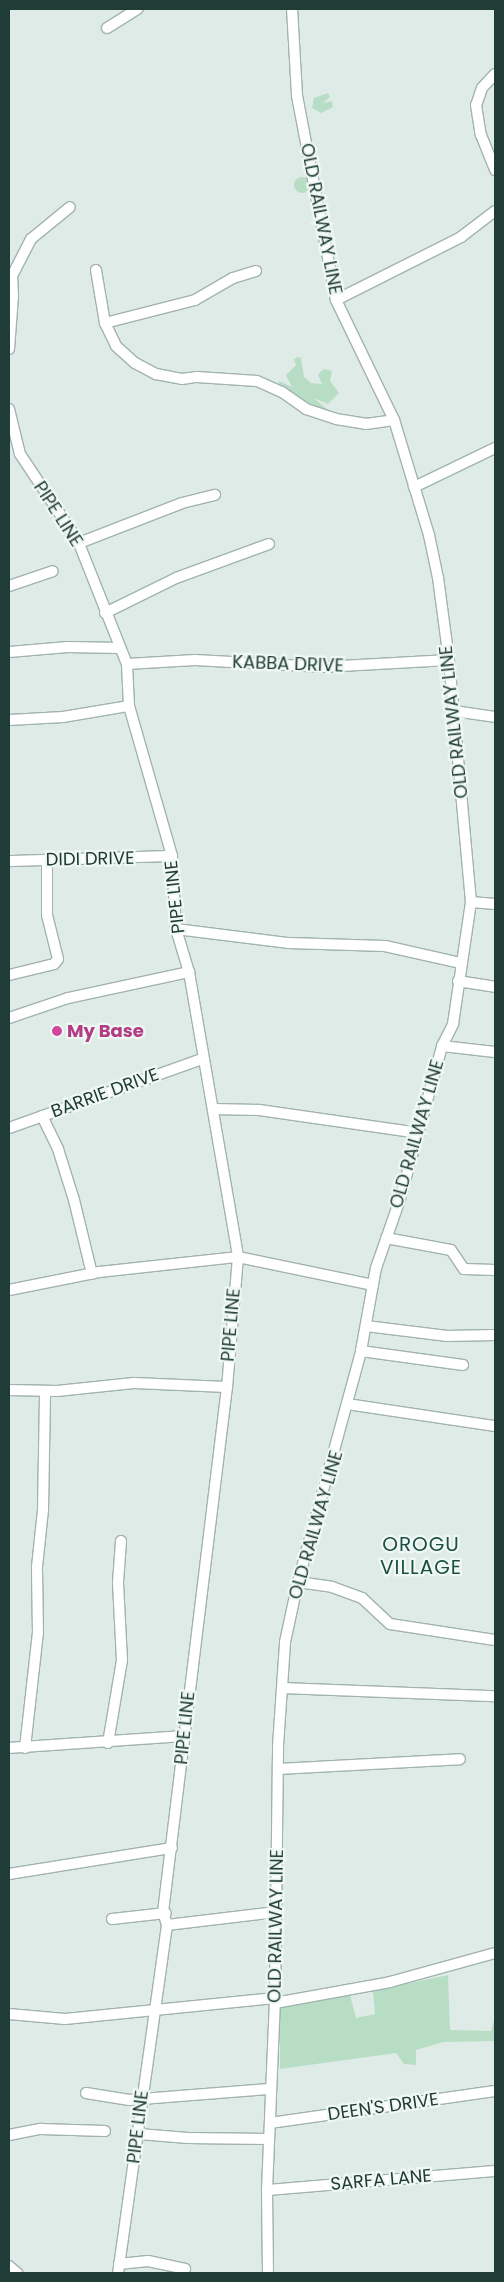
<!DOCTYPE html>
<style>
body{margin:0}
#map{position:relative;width:504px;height:2282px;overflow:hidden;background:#dfebe7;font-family:Poppins,sans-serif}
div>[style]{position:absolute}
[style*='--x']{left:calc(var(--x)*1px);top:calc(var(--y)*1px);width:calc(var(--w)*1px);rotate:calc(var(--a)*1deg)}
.green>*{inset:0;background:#b7dec4}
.round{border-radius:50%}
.roads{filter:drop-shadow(1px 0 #a2b3af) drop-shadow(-1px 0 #a2b3af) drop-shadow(0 1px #a2b3af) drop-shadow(0 -1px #a2b3af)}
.minor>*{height:10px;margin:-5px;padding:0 5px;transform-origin:5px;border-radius:5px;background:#fff}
.dots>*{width:14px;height:14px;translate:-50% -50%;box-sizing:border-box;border:2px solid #f0f8f4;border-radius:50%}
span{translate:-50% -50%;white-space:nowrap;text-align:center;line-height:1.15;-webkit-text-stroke:4.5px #f0f8f4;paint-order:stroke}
.street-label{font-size:18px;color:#203c37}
.hotel-label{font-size:18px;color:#b23c85;font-weight:700}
.left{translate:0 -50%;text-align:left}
.quarter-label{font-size:20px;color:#1b4f46;letter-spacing:1px}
.frame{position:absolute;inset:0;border:10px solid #203c37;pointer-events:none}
</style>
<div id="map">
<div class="green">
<i style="clip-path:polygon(328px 93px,330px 97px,323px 103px,332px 101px,333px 107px,321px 113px,312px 108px,314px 98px)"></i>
<i class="round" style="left:294px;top:177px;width:16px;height:16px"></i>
<i style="clip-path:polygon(298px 357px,301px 358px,304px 377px,311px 383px,322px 384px,318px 375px,321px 371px,325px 369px,332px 371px,330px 381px,339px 393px,328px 404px,314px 398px,330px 412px,309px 408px,278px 386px,279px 381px,292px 387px,286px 375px,296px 365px,294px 359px)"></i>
<i style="clip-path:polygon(448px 1975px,450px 2030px,491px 2031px,495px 2017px,495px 2041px,443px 2042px,416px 2050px,416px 2065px,404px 2064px,396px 2053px,280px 2069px,280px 2008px,350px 1995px,356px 2018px,375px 2014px,373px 1991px)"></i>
</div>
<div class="roads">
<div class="minor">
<i style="--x:107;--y:28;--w:36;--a:-32"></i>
<i style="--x:495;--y:74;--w:19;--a:133"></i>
<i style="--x:482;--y:88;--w:18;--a:109"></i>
<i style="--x:476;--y:105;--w:30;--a:81"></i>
<i style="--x:481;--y:135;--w:38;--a:68"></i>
<i style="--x:96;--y:270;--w:54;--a:80.4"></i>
<i style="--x:105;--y:323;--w:25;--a:64"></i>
<i style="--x:116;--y:346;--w:25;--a:42"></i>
<i style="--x:135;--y:363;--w:24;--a:28"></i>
<i style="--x:156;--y:374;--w:26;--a:11"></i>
<i style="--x:182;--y:379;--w:15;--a:-8"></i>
<i style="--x:197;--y:377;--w:60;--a:3.8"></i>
<i style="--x:257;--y:381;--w:27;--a:24"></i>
<i style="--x:282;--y:392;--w:29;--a:35"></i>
<i style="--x:306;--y:409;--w:32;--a:18"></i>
<i style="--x:336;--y:419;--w:30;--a:9"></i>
<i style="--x:366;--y:424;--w:28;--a:-8"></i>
<i style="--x:9;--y:275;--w:3;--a:18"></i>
<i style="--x:12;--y:276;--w:20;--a:87"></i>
<i style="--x:13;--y:296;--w:53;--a:94.3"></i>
<i style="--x:12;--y:276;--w:42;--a:-62.8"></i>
<i style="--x:31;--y:239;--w:50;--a:-39.4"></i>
<i style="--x:336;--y:300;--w:140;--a:-26.7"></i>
<i style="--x:461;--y:237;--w:43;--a:-37.4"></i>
<i style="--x:105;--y:323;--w:93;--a:-14.3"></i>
<i style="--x:195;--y:300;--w:44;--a:-30.1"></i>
<i style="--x:233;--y:278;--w:24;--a:-17"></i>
<i style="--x:9;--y:409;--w:46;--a:76.3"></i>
<i style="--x:20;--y:454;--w:105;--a:56.3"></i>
<i style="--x:78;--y:541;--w:132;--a:68.3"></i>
<i style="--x:127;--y:664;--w:42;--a:87.3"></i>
<i style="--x:129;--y:706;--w:156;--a:74"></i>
<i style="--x:172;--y:856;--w:73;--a:86.9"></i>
<i style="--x:176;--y:929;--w:45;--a:73.2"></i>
<i style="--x:189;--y:972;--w:289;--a:80.2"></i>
<i style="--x:238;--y:1257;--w:130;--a:94.8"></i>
<i style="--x:227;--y:1387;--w:529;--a:96.95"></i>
<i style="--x:163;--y:1912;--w:14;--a:73"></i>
<i style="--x:167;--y:1925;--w:351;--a:98"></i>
<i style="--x:414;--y:487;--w:90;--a:-25.7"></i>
<i style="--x:79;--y:543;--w:110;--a:-21.2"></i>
<i style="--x:182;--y:503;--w:34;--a:-14"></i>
<i style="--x:9;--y:586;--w:46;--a:-18.8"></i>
<i style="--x:105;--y:613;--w:79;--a:-26.2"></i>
<i style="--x:176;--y:578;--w:99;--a:-20.1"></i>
<i style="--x:9;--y:652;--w:59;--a:-4.8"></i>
<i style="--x:68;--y:647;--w:52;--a:1.1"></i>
<i style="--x:127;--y:664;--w:68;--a:-3.4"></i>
<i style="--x:195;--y:660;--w:128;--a:3.1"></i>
<i style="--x:323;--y:667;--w:126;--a:-3.2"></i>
<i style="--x:454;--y:711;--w:41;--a:8.3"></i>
<i style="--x:9;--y:720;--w:54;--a:-3.2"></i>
<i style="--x:63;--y:717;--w:67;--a:-9.5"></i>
<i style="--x:9;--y:861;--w:163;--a:-1.8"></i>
<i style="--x:471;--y:902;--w:24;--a:5"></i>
<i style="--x:176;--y:929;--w:114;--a:7.1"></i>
<i style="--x:289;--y:943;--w:96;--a:1.8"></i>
<i style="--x:385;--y:946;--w:78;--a:12.6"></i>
<i style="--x:9;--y:975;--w:46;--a:-13.7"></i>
<i style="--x:54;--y:964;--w:6;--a:-51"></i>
<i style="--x:58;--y:959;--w:45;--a:-104"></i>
<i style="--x:47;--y:915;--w:56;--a:-90"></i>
<i style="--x:458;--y:981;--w:37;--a:9"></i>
<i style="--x:9;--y:1018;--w:62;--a:-18.7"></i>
<i style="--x:68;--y:998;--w:124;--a:-12.1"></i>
<i style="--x:442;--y:1046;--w:53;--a:6.5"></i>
<i style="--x:213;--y:1109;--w:46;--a:1.2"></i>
<i style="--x:259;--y:1110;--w:162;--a:8.2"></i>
<i style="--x:42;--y:1116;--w:37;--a:64"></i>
<i style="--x:58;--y:1149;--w:53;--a:72.6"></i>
<i style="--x:74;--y:1200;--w:76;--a:76.3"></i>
<i style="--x:9;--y:1128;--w:205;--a:-19.7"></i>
<i style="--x:386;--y:1238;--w:66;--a:10.5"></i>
<i style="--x:451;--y:1250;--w:23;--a:56"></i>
<i style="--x:464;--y:1269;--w:31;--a:2"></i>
<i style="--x:9;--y:1290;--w:92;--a:-11.3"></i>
<i style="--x:99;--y:1272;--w:140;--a:-6.2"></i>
<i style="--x:238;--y:1257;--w:138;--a:11.7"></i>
<i style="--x:366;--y:1326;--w:82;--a:7"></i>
<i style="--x:447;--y:1336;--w:48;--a:-1.2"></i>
<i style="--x:361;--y:1351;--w:103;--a:7.8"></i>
<i style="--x:9;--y:1390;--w:48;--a:1.2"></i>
<i style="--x:57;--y:1391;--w:77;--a:-5.9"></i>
<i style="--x:134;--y:1383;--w:93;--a:2.5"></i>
<i style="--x:347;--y:1404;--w:150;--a:8.5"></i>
<i style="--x:298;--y:1582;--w:34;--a:8"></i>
<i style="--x:332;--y:1587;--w:32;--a:20"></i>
<i style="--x:362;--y:1598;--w:38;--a:43"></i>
<i style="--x:390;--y:1624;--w:106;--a:8.7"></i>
<i style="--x:282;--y:1688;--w:213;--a:2.2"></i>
<i style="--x:108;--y:1743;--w:84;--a:-80.4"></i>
<i style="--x:122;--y:1660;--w:77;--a:-93"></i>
<i style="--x:118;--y:1583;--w:42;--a:-85.9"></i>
<i style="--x:9;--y:1748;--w:174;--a:-3.9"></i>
<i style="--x:25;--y:1748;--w:116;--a:-83.6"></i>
<i style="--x:38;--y:1633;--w:66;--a:-90.9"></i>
<i style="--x:37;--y:1567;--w:57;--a:-84"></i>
<i style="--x:43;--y:1510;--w:119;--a:-89"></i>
<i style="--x:278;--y:1769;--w:182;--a:-3.1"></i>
<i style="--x:9;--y:1874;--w:165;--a:-9.1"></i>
<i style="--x:112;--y:1919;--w:54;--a:-6.3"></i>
<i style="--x:167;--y:1925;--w:110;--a:-6.8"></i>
<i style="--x:275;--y:2003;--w:117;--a:-10.3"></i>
<i style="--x:390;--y:1982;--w:109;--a:-15.4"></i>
<i style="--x:9;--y:2014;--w:56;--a:5.1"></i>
<i style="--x:65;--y:2019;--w:211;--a:-5.7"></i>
<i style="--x:86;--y:2093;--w:44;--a:9.2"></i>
<i style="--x:129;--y:2100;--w:140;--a:-4.5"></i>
<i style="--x:270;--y:2123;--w:227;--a:-8.1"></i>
<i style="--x:139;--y:2134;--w:49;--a:4.7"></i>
<i style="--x:188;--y:2138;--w:81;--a:0.7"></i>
<i style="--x:9;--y:2135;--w:33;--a:-11"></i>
<i style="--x:41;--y:2129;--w:64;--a:1.8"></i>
<i style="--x:267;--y:2190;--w:229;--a:-4.8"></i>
<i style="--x:119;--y:2264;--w:29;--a:-6"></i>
<i style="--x:148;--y:2261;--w:38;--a:12"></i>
<i style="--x:9;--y:2266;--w:11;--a:41"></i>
<i style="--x:268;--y:2273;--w:83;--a:-90.7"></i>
<i style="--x:267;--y:2190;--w:192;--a:-87.6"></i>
<i style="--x:275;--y:1998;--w:252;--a:-89.3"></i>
<i style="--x:278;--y:1746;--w:104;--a:-86.1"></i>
<i style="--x:285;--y:1642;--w:61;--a:-77.8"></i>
<i style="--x:298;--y:1582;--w:239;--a:-74.7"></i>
<i style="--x:361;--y:1351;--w:84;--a:-79.8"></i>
<i style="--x:376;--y:1268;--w:73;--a:-70.8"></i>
<i style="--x:400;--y:1199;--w:159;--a:-74.6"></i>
<i style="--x:442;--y:1046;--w:25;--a:-63"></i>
<i style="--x:453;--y:1024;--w:123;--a:-81.6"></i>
<i style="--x:471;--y:902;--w:243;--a:-95.2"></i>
<i style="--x:449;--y:660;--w:83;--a:-97.6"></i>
<i style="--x:438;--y:578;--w:44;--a:-101.8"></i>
<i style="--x:429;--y:535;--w:120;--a:-106.9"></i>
<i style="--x:394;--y:420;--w:133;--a:-115.8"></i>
<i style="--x:336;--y:300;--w:209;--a:-100.8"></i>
<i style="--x:297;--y:95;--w:86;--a:-93.3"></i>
</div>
</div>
<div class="dots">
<i style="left:57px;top:1031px;background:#d1479c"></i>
</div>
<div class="street-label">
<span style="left:321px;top:219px;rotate:79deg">OLD RAILWAY LINE</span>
<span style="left:58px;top:514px;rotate:57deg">PIPE LINE</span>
<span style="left:288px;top:664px;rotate:2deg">KABBA DRIVE</span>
<span style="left:454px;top:722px;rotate:-96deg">OLD RAILWAY LINE</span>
<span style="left:90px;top:859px;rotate:-1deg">DIDI DRIVE</span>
<span style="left:175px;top:897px;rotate:-96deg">PIPE LINE</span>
<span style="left:105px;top:1093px;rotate:-20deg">BARRIE DRIVE</span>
<span style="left:417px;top:1134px;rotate:-74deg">OLD RAILWAY LINE</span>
<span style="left:231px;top:1325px;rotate:-85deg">PIPE LINE</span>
<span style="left:316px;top:1525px;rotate:-74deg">OLD RAILWAY LINE</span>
<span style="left:185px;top:1728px;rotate:-84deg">PIPE LINE</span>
<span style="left:276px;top:1926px;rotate:-89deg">OLD RAILWAY LINE</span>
<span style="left:383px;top:2107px;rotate:-8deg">DEEN'S DRIVE</span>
<span style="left:138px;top:2127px;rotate:-83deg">PIPE LINE</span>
<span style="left:381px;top:2180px;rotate:-5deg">SARFA LANE</span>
</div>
<div class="hotel-label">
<span class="left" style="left:67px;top:1031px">My Base</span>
</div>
<div class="quarter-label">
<span style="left:421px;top:1556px">OROGU<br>VILLAGE</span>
</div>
<div class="frame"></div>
</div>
